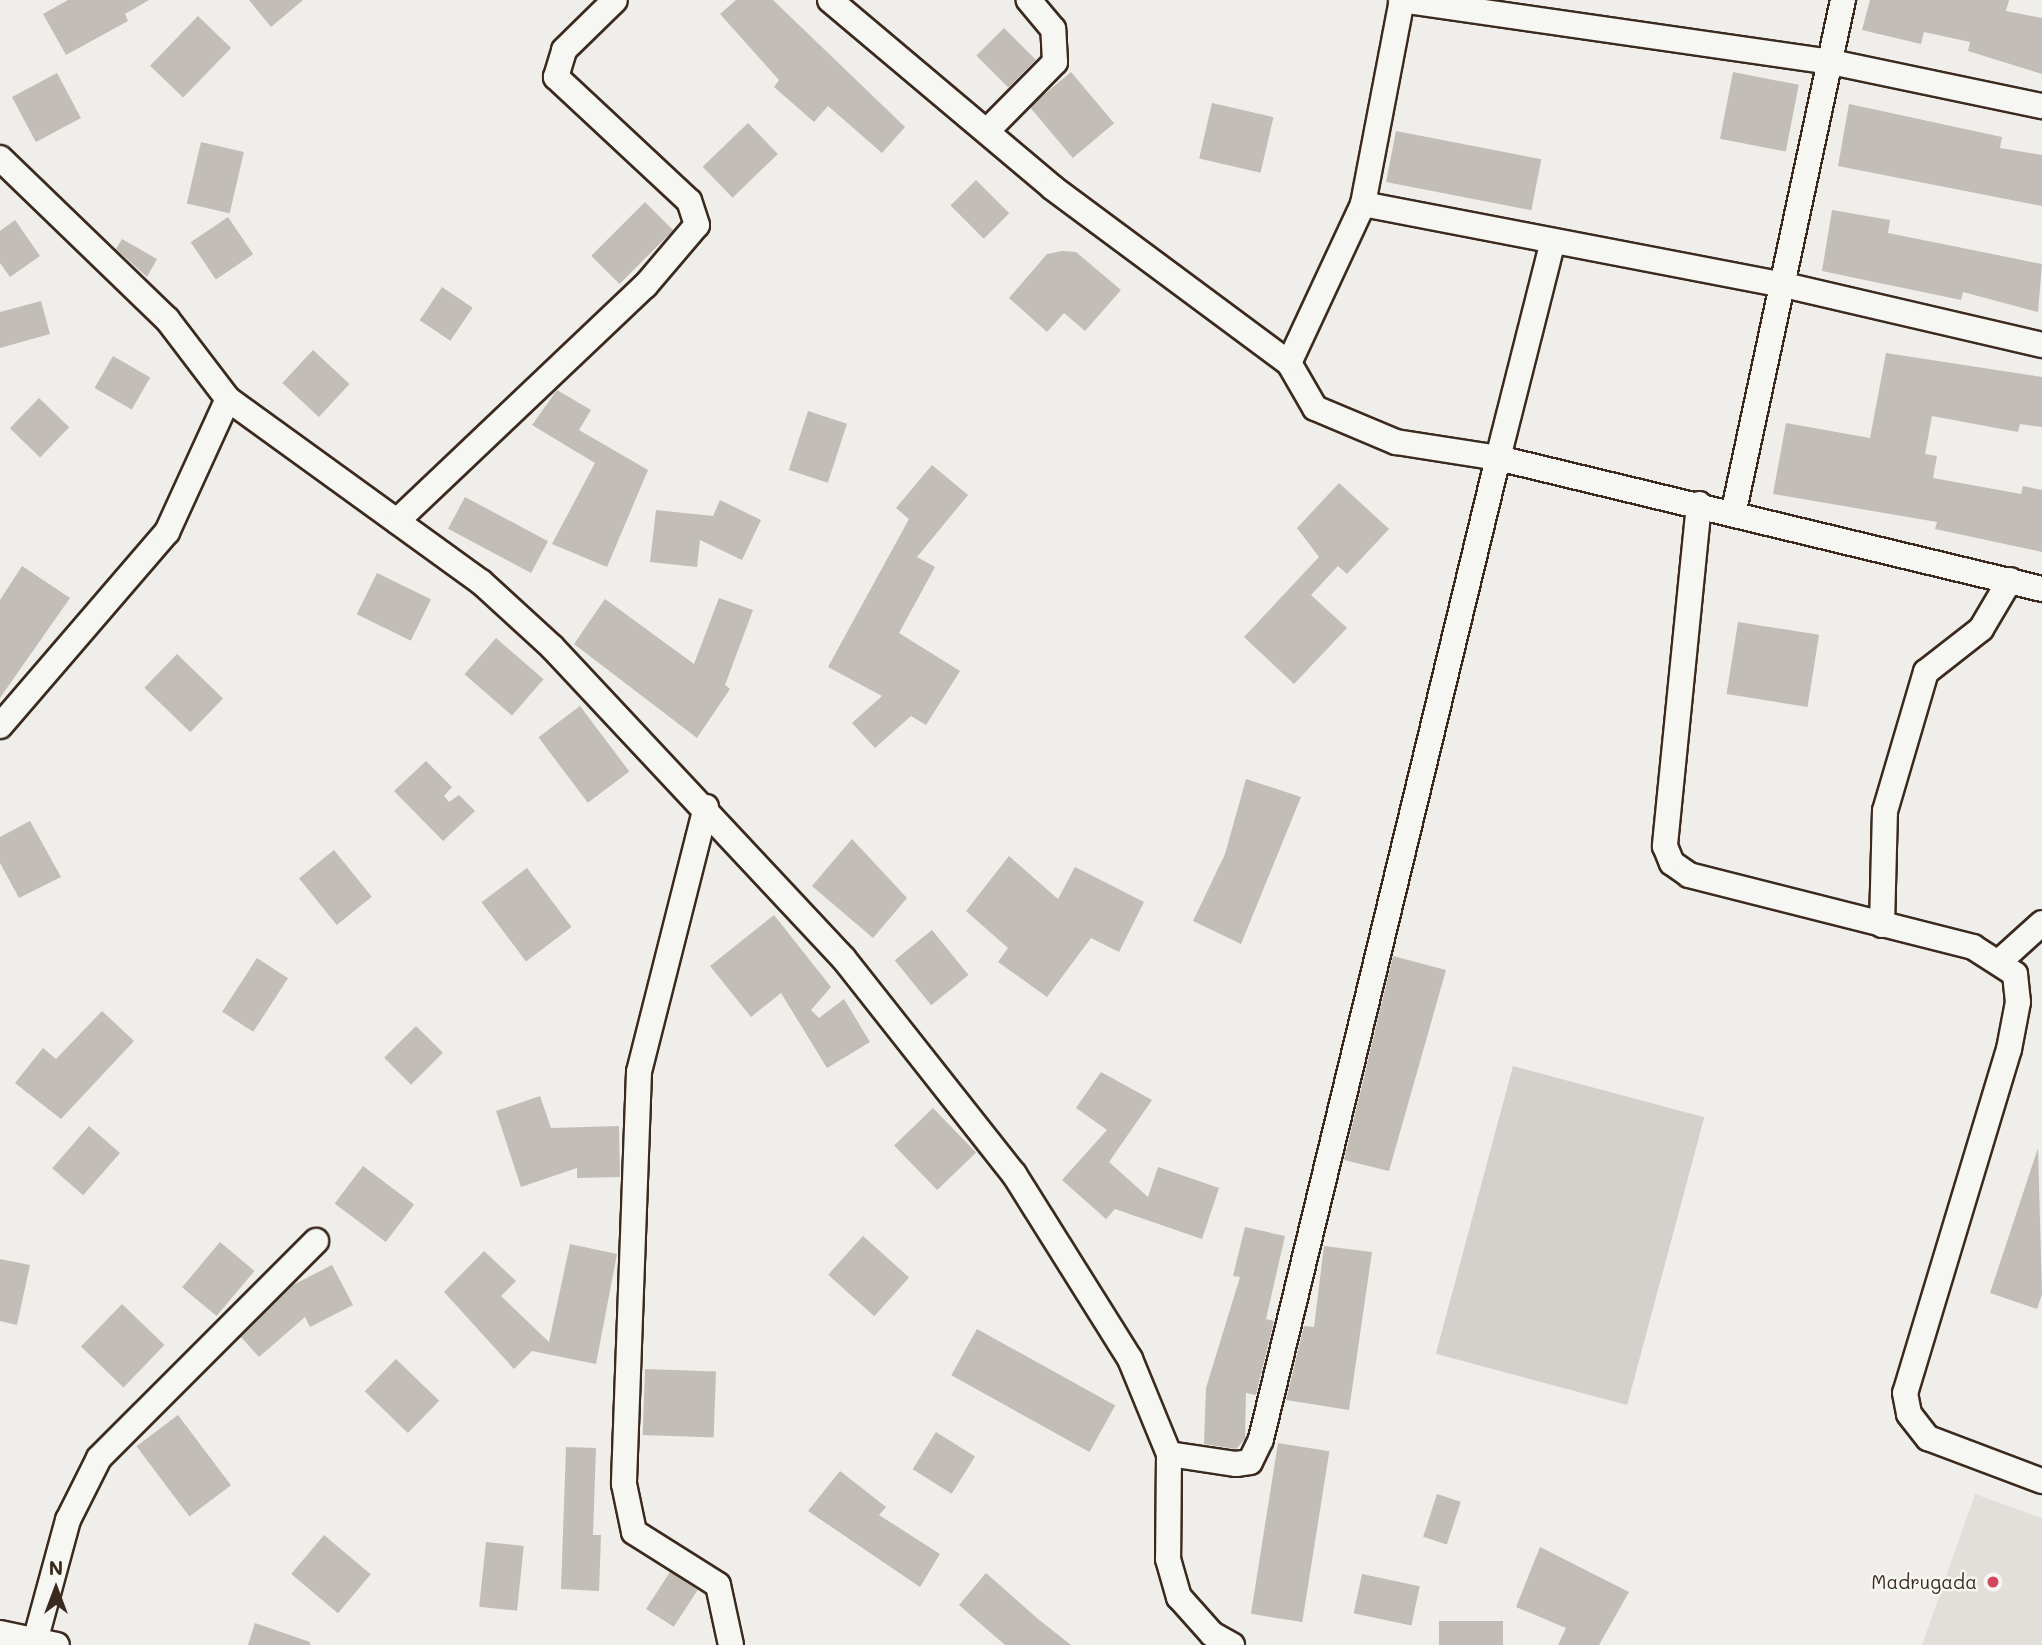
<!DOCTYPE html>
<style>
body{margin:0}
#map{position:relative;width:2042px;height:1645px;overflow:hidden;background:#efeeea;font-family:Mali,sans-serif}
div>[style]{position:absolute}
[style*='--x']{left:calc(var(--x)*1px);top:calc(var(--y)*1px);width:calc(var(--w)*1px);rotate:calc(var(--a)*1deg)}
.built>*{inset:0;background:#e2dfdb}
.green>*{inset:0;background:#d4d1cc;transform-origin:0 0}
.building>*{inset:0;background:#c2bdb7;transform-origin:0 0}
.roads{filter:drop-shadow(2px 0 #3b2a1e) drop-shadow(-2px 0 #3b2a1e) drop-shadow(0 2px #3b2a1e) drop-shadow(0 -2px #3b2a1e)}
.street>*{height:24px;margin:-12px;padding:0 12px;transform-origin:12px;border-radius:12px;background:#f6f6f2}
.dots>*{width:19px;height:19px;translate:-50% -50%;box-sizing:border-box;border:4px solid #f6f6f2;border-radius:50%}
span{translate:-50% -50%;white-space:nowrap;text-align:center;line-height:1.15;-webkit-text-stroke:5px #f6f6f2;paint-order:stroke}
.poi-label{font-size:19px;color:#3b2a1e}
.right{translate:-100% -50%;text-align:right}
.north{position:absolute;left:21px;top:1554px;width:70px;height:70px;-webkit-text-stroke:5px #f6f6f2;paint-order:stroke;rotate:0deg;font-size:19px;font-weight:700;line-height:28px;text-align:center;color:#3b2a1e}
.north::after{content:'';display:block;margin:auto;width:24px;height:32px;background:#3b2a1e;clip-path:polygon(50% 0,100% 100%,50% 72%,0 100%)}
</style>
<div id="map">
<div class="built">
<i style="clip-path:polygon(1975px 1494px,2042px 1518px,2042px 1645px,1922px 1645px)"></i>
</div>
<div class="green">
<i style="left:1513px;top:1066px;width:198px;height:298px;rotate:15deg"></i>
</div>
<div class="building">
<i style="clip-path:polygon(68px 0,149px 0,125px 14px,128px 21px,66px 55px,43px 14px)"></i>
<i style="clip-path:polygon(249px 0,303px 0,271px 27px)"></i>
<i style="clip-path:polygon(736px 0,773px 0,905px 127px,882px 153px,828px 106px,814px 122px,774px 87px,779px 80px,720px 14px)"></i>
<i style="clip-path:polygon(1870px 0,2009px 0,2006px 11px,2042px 18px,2042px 74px,1968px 51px,1970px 42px,1924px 32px,1921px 44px,1862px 30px)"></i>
<i style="left:198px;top:16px;width:46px;height:69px;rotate:44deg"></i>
<i style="left:1004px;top:28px;width:45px;height:39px;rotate:45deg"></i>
<i style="left:1071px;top:72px;width:67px;height:54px;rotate:50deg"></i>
<i style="left:1733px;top:72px;width:67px;height:68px;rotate:11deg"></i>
<i style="left:57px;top:73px;width:51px;height:51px;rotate:62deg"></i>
<i style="left:1212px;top:103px;width:63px;height:57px;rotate:13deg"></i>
<i style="clip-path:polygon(1849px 104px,2002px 137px,2000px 148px,2042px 155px,2042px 206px,1838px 166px)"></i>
<i style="left:748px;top:123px;width:43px;height:63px;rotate:46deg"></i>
<i style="left:1396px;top:131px;width:148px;height:52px;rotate:11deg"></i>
<i style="left:201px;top:142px;width:44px;height:63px;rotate:13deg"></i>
<i style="left:976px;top:180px;width:47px;height:36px;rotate:45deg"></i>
<i style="left:645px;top:202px;width:40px;height:76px;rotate:45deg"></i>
<i style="clip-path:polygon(1832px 210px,1890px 220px,1888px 233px,2042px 264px,2038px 312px,1963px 292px,1961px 300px,1822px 271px)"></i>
<i style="left:228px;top:217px;width:45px;height:45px;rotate:56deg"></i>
<i style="clip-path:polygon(15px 220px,40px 256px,10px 277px,0 263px,0 231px)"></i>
<i style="clip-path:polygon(122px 239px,157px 259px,147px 277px,116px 249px)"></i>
<i style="clip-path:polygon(1062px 251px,1076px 252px,1121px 290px,1085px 331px,1064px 313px,1047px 332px,1009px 298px,1047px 254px)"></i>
<i style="left:442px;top:287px;width:37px;height:40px;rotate:34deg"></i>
<i style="clip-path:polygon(41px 301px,50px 334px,0 348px,0 312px)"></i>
<i style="left:313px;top:350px;width:50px;height:45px;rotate:43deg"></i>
<i style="clip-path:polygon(1886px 353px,2042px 377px,2042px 427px,2020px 424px,2018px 432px,1932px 416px,1925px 454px,1937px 456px,1933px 478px,2021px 494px,2023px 486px,2042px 490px,2042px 552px,1935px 529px,1937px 522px,1773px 494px,1786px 423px,1870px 438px)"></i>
<i style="left:113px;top:356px;width:43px;height:37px;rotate:30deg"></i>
<i style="clip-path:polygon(557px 390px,591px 410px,579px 430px,648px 470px,607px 567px,552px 544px,595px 463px,532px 425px)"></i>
<i style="left:39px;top:398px;width:42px;height:42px;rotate:44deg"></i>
<i style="left:808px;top:411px;width:41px;height:62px;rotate:18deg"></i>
<i style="clip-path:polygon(932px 465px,968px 495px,917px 557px,935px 567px,899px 633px,960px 671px,926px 725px,911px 716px,875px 748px,852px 723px,882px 696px,828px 667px,909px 519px,896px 508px)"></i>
<i style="clip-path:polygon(1339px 483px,1389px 529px,1347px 574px,1338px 566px,1311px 595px,1347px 628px,1294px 684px,1244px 637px,1319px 557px,1297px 528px)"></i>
<i style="left:465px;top:497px;width:94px;height:36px;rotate:28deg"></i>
<i style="clip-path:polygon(720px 500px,761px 520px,742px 560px,700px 540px,697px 567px,650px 562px,656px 510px,713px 516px)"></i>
<i style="clip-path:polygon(22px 566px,70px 598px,0 698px,0 600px)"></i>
<i style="left:377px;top:573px;width:60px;height:46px;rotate:26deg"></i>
<i style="clip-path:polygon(719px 598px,753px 610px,725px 685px,730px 689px,697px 738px,574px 644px,605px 599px,694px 664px)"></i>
<i style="left:1738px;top:622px;width:82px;height:73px;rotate:9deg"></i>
<i style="left:496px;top:638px;width:63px;height:48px;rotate:41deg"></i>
<i style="left:177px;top:654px;width:64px;height:47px;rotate:44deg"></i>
<i style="left:580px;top:706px;width:82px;height:52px;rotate:53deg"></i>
<i style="clip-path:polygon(426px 761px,452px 787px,444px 796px,449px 802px,459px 795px,475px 811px,443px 841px,394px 791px)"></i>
<i style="clip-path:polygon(1246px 779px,1301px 797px,1241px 944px,1193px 921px,1225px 854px)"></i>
<i style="clip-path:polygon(30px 821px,61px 877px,19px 898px,0 863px,0 837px)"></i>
<i style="clip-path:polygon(852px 839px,907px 898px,873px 938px,812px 886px)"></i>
<i style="left:334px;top:850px;width:60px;height:45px;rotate:51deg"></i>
<i style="clip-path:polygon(1009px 856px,1058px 899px,1075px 867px,1144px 902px,1119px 952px,1091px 938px,1047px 997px,998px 962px,1008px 948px,966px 911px)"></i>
<i style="left:527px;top:868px;width:74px;height:57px;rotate:53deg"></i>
<i style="clip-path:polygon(774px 915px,831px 987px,811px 1010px,819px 1018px,844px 999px,870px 1042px,827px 1068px,781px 993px,751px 1017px,710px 966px)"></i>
<i style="left:932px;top:930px;width:58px;height:48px;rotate:51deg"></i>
<i style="clip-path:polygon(1393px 956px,1446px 970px,1389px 1171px,1344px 1160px)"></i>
<i style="left:257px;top:958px;width:37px;height:64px;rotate:33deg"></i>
<i style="clip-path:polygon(102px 1011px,134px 1041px,61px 1119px,15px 1083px,43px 1048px,56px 1059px)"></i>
<i style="left:416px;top:1026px;width:38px;height:45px;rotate:45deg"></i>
<i style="clip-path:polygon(1101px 1072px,1152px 1100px,1109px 1162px,1148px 1197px,1158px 1167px,1219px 1188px,1202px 1239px,1115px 1209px,1106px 1219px,1062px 1180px,1107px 1130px,1076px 1108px)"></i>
<i style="clip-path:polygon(540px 1096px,551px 1128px,619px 1126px,620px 1177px,577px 1178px,577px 1168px,521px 1187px,496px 1111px)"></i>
<i style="left:933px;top:1108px;width:62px;height:54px;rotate:46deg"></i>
<i style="left:89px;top:1126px;width:41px;height:56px;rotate:41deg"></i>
<i style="clip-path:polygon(2038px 1148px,2042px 1294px,2037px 1309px,1990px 1293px)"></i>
<i style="left:363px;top:1166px;width:64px;height:47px;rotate:37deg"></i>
<i style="clip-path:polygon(1245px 1227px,1285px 1236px,1266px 1319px,1274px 1321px,1256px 1395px,1246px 1393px,1245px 1439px,1236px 1449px,1204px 1444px,1206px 1388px,1240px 1277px,1233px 1276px)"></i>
<i style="left:863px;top:1236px;width:62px;height:52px;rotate:42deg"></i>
<i style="left:220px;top:1242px;width:45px;height:59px;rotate:40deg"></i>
<i style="clip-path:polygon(570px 1244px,617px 1254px,596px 1364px,532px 1351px,514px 1369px,444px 1292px,484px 1251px,516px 1281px,501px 1296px,549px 1342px)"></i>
<i style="clip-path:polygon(1324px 1246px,1372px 1252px,1349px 1410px,1286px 1400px,1304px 1326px,1314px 1327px)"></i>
<i style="clip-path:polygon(0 1259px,30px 1265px,17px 1325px,0 1321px)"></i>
<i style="clip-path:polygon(332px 1265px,353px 1305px,310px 1327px,305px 1317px,259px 1357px,241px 1337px,293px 1285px)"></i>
<i style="left:122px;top:1304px;width:59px;height:59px;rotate:44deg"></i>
<i style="left:977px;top:1329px;width:158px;height:53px;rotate:29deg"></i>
<i style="left:396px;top:1359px;width:60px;height:45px;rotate:44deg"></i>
<i style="left:645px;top:1369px;width:71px;height:66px;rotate:2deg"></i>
<i style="left:178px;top:1415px;width:88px;height:52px;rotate:53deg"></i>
<i style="left:936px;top:1432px;width:46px;height:44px;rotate:32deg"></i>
<i style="left:1278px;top:1443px;width:52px;height:173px;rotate:9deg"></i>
<i style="clip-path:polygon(566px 1447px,596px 1448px,593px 1535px,601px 1535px,599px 1591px,561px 1589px)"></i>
<i style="clip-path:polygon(840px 1471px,886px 1507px,879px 1515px,940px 1554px,920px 1587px,808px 1511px)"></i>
<i style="left:1437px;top:1494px;width:25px;height:45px;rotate:18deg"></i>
<i style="left:324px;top:1535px;width:61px;height:51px;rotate:40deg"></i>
<i style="left:486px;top:1542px;width:38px;height:65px;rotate:6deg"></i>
<i style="clip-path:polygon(1540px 1547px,1629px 1592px,1599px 1645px,1558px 1645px,1566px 1628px,1516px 1607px)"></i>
<i style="left:670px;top:1572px;width:33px;height:44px;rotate:33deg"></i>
<i style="clip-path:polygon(986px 1573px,1038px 1619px,1071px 1645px,1005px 1645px,959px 1605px)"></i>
<i style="left:1362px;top:1574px;width:59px;height:40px;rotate:12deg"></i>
<i style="left:1503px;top:1621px;width:24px;height:64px;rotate:90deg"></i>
<i style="clip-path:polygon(255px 1623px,310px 1642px,310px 1645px,248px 1645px)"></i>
</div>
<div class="roads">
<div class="street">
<i style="--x:830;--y:0;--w:292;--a:40.1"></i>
<i style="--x:1053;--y:188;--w:294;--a:36.6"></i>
<i style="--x:1289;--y:363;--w:52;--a:60"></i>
<i style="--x:1315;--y:408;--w:88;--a:22.8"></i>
<i style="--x:1396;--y:442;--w:103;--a:8.9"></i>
<i style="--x:1498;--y:458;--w:221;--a:-75.8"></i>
<i style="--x:1401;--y:0;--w:434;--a:8.2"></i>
<i style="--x:1831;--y:62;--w:216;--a:11.8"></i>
<i style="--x:989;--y:129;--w:94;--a:-45.4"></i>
<i style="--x:1055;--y:62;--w:33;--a:-93"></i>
<i style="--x:1053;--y:29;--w:38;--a:-130"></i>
<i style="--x:0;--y:158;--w:232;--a:44"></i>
<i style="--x:167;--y:319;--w:101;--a:52.7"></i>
<i style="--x:228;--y:399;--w:312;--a:35.9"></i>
<i style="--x:481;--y:582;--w:96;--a:42.5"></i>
<i style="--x:552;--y:647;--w:427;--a:46.9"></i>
<i style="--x:844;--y:959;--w:274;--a:51.7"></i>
<i style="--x:1014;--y:1174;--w:218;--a:57.9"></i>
<i style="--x:1130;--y:1359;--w:103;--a:67.7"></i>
<i style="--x:1169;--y:1454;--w:105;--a:90.5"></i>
<i style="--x:1168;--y:1559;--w:40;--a:74"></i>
<i style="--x:1179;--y:1597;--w:50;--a:48.3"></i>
<i style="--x:1212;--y:1634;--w:23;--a:29"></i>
<i style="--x:1363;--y:204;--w:425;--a:10.9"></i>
<i style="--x:1780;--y:284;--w:269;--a:13.1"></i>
<i style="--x:1289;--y:363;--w:175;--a:-65"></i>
<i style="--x:1363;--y:204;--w:208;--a:-79.2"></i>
<i style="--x:1699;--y:504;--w:344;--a:95.7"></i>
<i style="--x:1665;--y:846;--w:18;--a:68"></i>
<i style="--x:1672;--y:863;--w:21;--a:35"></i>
<i style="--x:1689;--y:875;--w:293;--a:14.2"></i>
<i style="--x:1973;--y:947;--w:50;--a:32.7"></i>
<i style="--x:2015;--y:974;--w:28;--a:84"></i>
<i style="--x:2018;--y:1002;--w:48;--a:100.8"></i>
<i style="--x:2009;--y:1049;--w:359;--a:106.8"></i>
<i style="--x:1905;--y:1393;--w:21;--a:79"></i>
<i style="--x:1909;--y:1414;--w:31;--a:52"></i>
<i style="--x:1928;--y:1438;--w:122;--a:20.7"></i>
<i style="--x:1734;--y:510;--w:522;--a:-77.94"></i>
<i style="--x:397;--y:521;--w:342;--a:-43.5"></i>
<i style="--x:645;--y:286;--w:80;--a:-49.6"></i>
<i style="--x:697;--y:225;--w:25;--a:-108"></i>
<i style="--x:689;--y:201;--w:182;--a:-137"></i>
<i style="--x:556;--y:77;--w:28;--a:-73"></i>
<i style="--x:564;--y:50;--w:71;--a:-44.4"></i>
<i style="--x:0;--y:726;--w:256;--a:-49.3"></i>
<i style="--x:167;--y:532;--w:146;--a:-65.4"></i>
<i style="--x:706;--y:807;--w:273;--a:104.2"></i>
<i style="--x:639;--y:1072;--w:412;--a:92.1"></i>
<i style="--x:624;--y:1484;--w:49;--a:78.2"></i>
<i style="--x:634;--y:1532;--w:99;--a:32.2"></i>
<i style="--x:718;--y:1585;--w:61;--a:77.8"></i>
<i style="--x:1882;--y:925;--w:114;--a:-88.5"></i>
<i style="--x:1885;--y:811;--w:145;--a:-73.6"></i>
<i style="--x:1926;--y:672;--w:70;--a:-38"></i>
<i style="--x:1981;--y:629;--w:57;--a:-59.4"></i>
<i style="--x:1999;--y:962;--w:58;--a:-42.2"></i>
<i style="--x:1169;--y:1454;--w:68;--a:8.5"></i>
<i style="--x:1236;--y:1464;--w:14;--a:-8"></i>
<i style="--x:1250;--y:1462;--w:25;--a:-64"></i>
<i style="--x:1261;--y:1439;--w:1009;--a:-76.42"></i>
<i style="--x:1498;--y:458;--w:560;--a:13.54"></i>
<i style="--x:0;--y:1633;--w:58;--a:11.9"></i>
<i style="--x:34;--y:1645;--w:130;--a:-74.8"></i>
<i style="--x:68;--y:1520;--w:69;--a:-63.4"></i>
<i style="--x:99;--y:1458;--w:307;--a:-45"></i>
</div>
</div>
<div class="dots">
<i style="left:1993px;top:1582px;background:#d1495b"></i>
</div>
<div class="poi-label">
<span class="right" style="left:1977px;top:1582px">Madrugada</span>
</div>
<div class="north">N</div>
</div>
